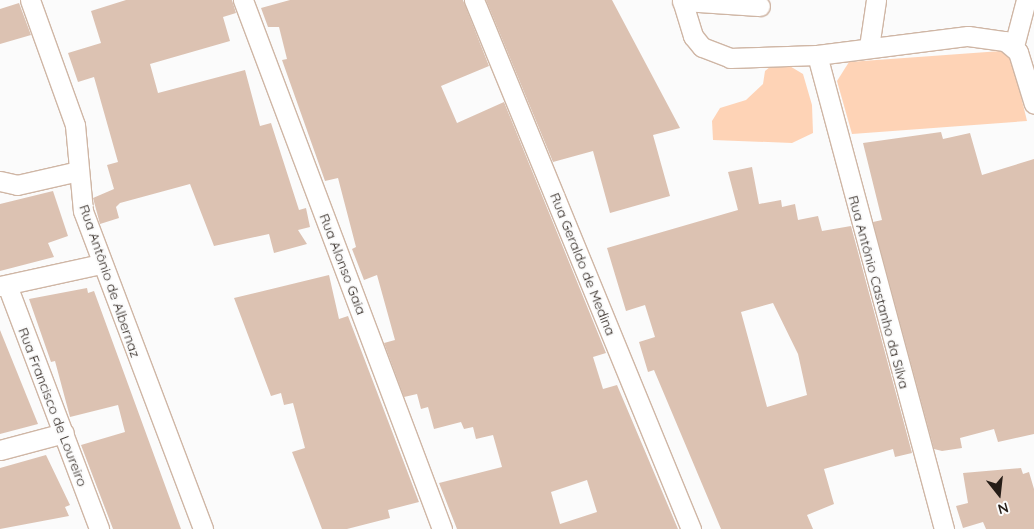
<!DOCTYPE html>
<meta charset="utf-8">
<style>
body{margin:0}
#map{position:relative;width:1034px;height:529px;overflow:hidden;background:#fbfbfb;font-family:Quicksand,sans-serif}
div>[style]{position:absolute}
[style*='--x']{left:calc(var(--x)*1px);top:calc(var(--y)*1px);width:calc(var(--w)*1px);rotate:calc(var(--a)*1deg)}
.green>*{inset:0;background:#fed3b6}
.building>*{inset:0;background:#dcc2b2}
.roads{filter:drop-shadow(1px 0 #cfb6a5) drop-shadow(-1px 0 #cfb6a5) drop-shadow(0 1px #cfb6a5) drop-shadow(0 -1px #cfb6a5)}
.minor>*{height:19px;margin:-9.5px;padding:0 9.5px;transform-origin:9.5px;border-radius:9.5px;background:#fff}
span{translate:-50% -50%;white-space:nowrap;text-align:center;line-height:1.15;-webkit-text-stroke:4px #fbfbfb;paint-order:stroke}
.street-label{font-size:14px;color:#261d17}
.north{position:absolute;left:974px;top:469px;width:50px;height:50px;-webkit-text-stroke:4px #fbfbfb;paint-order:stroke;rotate:164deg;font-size:14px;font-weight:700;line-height:20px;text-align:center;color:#261d17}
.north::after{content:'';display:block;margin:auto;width:18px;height:22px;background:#261d17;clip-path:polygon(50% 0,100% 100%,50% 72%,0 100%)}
</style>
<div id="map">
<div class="green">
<i style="clip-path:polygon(1001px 51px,1012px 59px,1027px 121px,852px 134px,837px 81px,849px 62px)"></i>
<i style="clip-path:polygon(775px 63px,788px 65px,803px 74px,812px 105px,813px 133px,792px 143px,713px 140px,712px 121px,720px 108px,746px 100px,763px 84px,765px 71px)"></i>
</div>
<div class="building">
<i style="clip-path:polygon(126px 0,232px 0,236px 13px,223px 17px,230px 41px,150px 64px,158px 93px,245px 70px,260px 126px,271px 123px,299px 210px,306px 208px,310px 227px,298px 230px,307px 244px,274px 253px,269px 234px,214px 246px,190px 184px,120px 203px,116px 207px,119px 218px,100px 224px,93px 198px,114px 189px,107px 165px,118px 162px,94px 77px,78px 82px,68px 53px,101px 43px,91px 11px)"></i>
<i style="clip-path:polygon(evenodd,290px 0,463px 0,489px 66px,441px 86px,457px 123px,504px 102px,606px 353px,593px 357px,603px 389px,617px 385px,678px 529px,457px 529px,439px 483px,502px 467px,493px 435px,476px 439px,473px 427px,464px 429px,461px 422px,434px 429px,428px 407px,421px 409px,417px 394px,404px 397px,384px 343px,395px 340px,377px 275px,364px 280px,352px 249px,356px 247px,338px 178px,325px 181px,282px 60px,287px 59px,279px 27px,268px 27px,261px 8px,290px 0,587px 480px,597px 512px,560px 524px,551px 492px,587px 480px)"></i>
<i style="clip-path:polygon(486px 0,612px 0,680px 128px,653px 135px,670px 196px,610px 213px,593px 151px,553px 162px)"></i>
<i style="clip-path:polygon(19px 3px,31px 35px,0 44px,0 9px)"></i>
<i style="clip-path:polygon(941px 132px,943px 139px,970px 133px,982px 175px,1034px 159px,1034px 434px,998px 442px,994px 429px,960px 438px,962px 448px,942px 451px,934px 449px,873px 222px,882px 220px,863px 143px)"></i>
<i style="clip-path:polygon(evenodd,752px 167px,759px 204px,781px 200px,782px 207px,795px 204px,798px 220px,818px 216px,822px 231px,851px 226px,912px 453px,895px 457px,893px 449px,824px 469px,834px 504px,807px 515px,813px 529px,721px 529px,654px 370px,648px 372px,639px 342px,655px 337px,645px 305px,626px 311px,607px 248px,738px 210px,728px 172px,752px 167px,773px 303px,798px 354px,807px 395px,767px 407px,741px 312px,773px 303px)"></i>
<i style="clip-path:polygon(53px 191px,68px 236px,48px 243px,54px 257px,0 271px,0 204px)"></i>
<i style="clip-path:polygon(329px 275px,339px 319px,348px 316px,419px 502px,388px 510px,390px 518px,347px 529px,322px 529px,292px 452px,305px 448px,293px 403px,284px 405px,281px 393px,271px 396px,234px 298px)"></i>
<i style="clip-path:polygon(87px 288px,88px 293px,94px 291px,181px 529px,113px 529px,81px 445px,125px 432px,118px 405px,70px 417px,55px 361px,51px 362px,29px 299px)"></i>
<i style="clip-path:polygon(0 330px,38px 424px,0 434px)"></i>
<i style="clip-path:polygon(46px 455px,70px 505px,65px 507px,69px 516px,0 529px,0 468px)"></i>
<i style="clip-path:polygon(1021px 468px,1023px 474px,1029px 472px,1034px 489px,1034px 529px,986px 529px,983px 522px,963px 528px,956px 506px,968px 503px,963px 473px)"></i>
</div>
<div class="roads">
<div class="minor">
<i style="--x:30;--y:0;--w:133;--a:70.2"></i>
<i style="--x:75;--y:125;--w:86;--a:84.7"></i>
<i style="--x:83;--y:211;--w:340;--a:69.3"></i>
<i style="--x:243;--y:0;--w:565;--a:69.38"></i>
<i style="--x:474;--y:0;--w:572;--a:67.7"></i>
<i style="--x:682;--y:0;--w:38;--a:73"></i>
<i style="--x:693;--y:36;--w:14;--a:51"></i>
<i style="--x:702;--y:47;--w:30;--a:21"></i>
<i style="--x:730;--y:58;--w:87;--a:-2"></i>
<i style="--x:817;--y:55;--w:152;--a:-7.2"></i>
<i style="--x:968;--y:36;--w:37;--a:8"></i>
<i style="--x:1005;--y:41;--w:17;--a:40"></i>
<i style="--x:1018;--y:52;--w:54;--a:72.9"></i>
<i style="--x:682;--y:1;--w:78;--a:3.7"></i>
<i style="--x:1014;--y:46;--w:48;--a:-75.4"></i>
<i style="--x:869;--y:47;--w:48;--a:-81.5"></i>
<i style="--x:817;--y:55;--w:491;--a:75"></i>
<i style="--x:0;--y:181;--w:17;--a:13"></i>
<i style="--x:17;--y:185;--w:63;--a:-12.9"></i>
<i style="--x:7;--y:285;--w:261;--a:69.3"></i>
<i style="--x:0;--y:286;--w:103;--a:-12.3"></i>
<i style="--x:0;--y:450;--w:66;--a:-14.9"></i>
</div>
</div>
<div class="street-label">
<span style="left:343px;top:264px;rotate:69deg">Rua Alonso Gaia</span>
<span style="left:583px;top:264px;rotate:68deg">Rua Geraldo de Medina</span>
<span style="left:110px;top:281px;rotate:71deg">Rua Antônio de Albernaz</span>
<span style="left:879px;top:292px;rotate:75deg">Rua Antônio Castanho da Silva</span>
<span style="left:53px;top:407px;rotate:69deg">Rua Francisco de Loureiro</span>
</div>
<div class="north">N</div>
</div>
